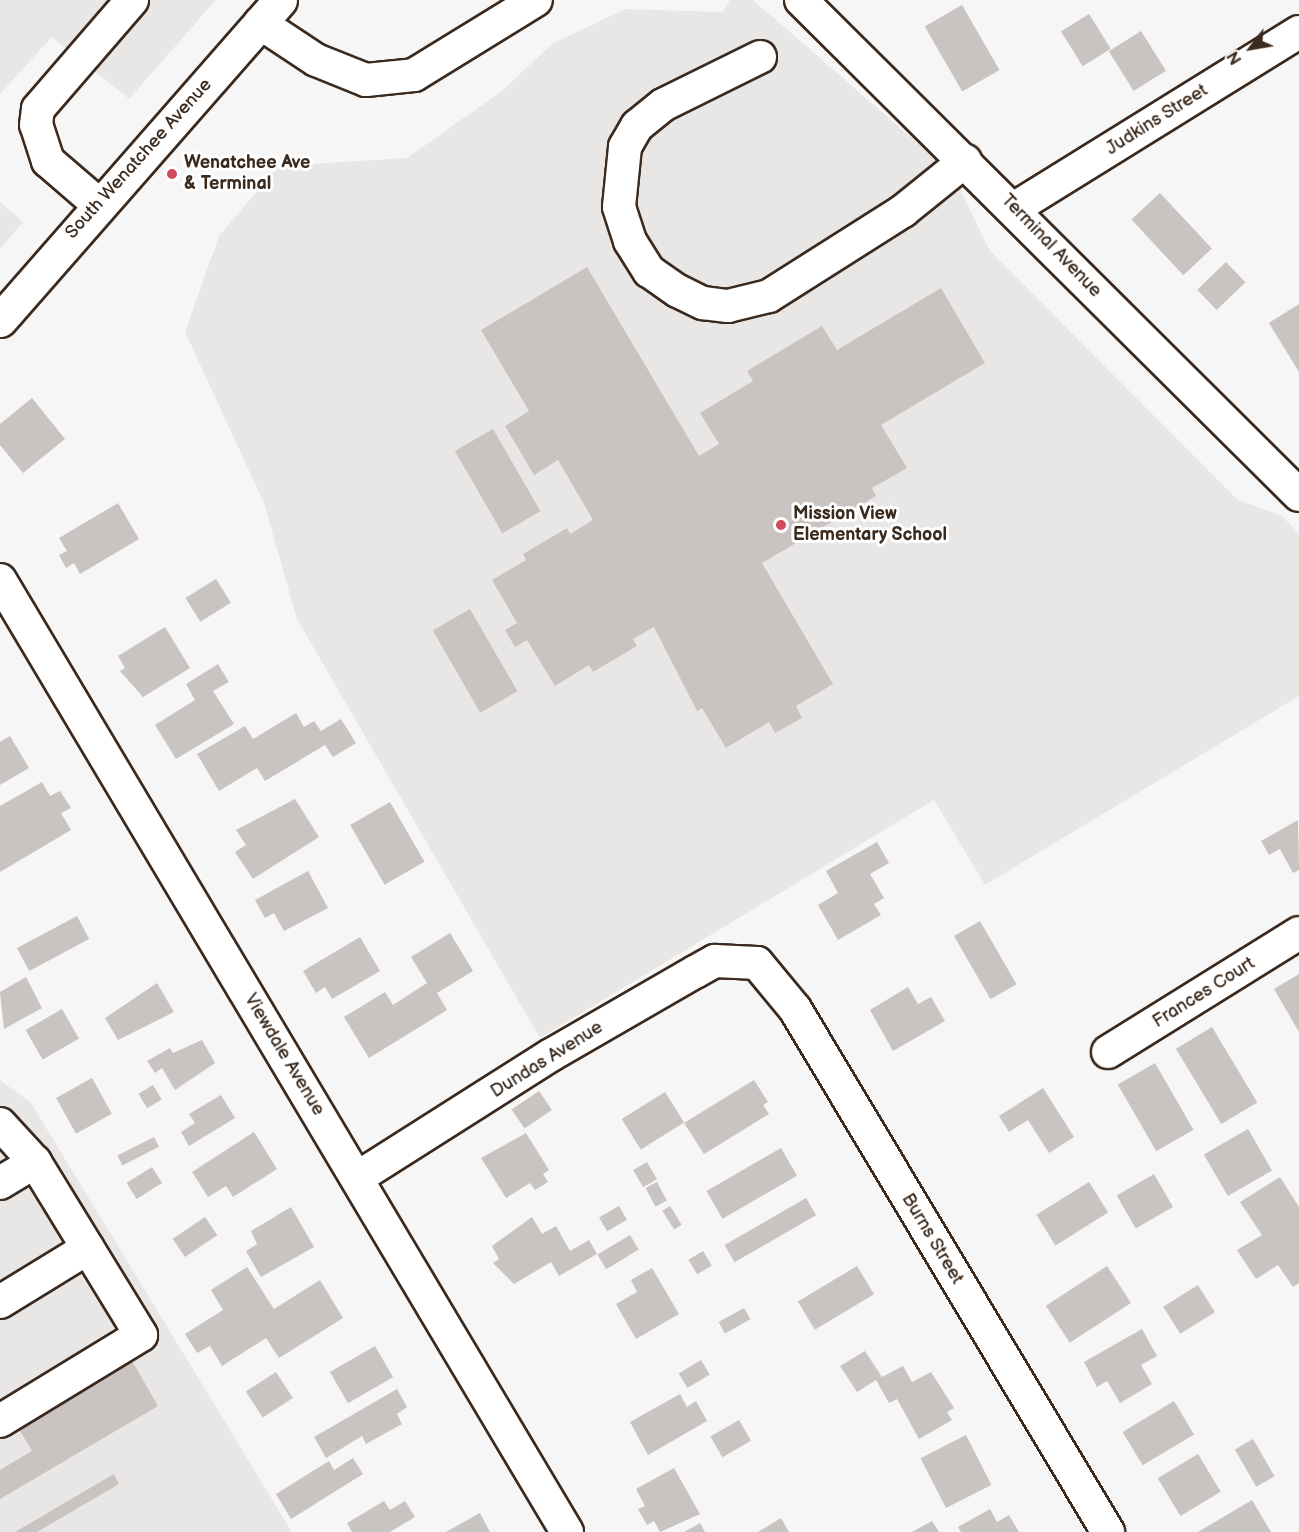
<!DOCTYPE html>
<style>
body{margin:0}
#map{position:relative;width:1299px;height:1532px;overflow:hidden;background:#f7f6f6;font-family:"Balsamiq Sans",sans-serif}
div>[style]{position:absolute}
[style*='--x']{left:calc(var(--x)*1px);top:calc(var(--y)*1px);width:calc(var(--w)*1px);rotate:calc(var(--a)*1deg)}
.built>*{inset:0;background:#e9e7e6}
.building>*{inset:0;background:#c9c3c1;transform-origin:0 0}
.roads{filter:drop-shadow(2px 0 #3b2a1e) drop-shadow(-2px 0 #3b2a1e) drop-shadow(0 2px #3b2a1e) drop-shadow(0 -2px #3b2a1e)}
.minor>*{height:32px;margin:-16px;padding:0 16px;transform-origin:16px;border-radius:16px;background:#fff}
.major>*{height:33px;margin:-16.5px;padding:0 16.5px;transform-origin:16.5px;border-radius:16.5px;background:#fff}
.dots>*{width:16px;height:16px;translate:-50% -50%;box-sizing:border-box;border:3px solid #fff;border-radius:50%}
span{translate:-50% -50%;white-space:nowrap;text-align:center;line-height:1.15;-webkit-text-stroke:6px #fff;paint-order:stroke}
.street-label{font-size:18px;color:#3b2a1e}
.poi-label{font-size:18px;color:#3b2a1e;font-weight:700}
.left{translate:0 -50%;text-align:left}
.north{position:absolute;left:1221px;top:18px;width:60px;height:60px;-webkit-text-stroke:4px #fff;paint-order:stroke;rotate:239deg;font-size:16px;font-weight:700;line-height:24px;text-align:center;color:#3b2a1e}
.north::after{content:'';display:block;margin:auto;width:21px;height:27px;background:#3b2a1e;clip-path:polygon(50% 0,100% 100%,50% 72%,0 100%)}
</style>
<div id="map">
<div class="built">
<i style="clip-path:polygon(0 0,216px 0,129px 99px,52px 37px,0 94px)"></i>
<i style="clip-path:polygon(730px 0,753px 0,952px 173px,990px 251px,1238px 500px,1282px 516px,1299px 534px,1299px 696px,985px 885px,934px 800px,540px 1038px,297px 619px,264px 503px,185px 332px,219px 236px,279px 166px,407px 158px,502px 91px,552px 44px,625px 9px,722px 12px)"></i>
<i style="clip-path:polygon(0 202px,23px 222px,0 249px)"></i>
<i style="clip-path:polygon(0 1080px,31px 1103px,292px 1532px,0 1532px)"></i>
</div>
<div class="building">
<i style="left:962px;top:5px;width:75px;height:43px;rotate:60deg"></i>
<i style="left:1089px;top:14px;width:41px;height:33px;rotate:58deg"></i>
<i style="left:1141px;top:31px;width:47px;height:38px;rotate:58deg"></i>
<i style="left:1160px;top:193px;width:76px;height:39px;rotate:47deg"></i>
<i style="left:1226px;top:262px;width:28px;height:40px;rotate:46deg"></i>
<i style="clip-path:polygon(587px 267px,699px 456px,719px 444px,700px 413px,753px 381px,747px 371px,822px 326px,837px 350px,941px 288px,985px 363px,881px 425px,907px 468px,872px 488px,876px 496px,762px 563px,833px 684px,796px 706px,802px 718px,775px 733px,769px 722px,726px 748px,702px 708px,697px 711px,654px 627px,633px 639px,637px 646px,593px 672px,589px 665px,555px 686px,527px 640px,515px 647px,505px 630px,517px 623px,492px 580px,526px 560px,523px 554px,567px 528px,570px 534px,593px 520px,558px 460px,534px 475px,505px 426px,529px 411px,481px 330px)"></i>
<i style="clip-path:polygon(1299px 304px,1299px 372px,1269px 323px)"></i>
<i style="clip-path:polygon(32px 398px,65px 439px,23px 473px,0 445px,0 424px)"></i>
<i style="left:493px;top:429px;width:95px;height:44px;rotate:60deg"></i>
<i style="clip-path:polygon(118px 503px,139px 539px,80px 574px,74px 563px,66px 568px,59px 555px,67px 551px,59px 538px)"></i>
<i style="left:216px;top:579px;width:28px;height:36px;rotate:58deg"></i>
<i style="left:470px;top:609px;width:95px;height:43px;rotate:60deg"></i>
<i style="clip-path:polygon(165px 627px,190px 668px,143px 697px,120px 671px,125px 668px,118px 656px)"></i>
<i style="clip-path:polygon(218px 664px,229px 682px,213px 691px,234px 724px,176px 759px,155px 725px,195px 700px,186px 684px)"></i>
<i style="clip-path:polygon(296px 713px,304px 727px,314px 721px,321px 731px,341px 719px,356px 743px,333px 757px,325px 745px,265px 781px,257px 768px,219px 791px,197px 754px,245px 726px,253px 739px)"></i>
<i style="clip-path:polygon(10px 736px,29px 768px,0 785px,0 742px)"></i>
<i style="clip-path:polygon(42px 782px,50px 796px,60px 791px,71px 808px,61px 813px,71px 830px,0 872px,0 806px)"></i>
<i style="clip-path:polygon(295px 799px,319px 837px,253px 879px,235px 852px,246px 845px,236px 830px)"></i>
<i style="left:390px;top:802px;width:69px;height:46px;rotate:60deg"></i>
<i style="clip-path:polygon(1298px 820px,1299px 870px,1293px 873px,1280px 849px,1269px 855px,1261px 841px)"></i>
<i style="clip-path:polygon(877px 842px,889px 863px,870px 874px,884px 898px,874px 904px,881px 915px,838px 940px,818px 905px,838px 893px,826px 871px)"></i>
<i style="clip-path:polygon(308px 871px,328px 908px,284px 931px,274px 913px,265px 918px,255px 900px)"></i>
<i style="left:77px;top:916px;width:26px;height:68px;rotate:62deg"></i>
<i style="left:980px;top:921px;width:73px;height:30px;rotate:60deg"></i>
<i style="clip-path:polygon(450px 933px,473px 971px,437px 993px,447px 1010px,369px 1058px,344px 1017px,385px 992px,393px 1005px,427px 983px,411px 957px)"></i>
<i style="clip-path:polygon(360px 937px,380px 971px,332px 999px,325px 987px,316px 993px,303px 971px)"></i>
<i style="clip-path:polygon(1299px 974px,1299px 1032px,1274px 989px)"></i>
<i style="clip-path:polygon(26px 977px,42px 1008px,4px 1029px,0 992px)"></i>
<i style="clip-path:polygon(157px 983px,174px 1012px,118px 1040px,105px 1018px)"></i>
<i style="clip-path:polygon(908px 987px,918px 1004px,931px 997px,945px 1021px,893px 1051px,870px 1010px)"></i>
<i style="left:62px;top:1009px;width:34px;height:42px;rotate:60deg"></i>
<i style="left:1212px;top:1027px;width:88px;height:42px;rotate:59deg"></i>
<i style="clip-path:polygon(202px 1040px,215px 1063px,175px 1090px,162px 1068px,155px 1073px,147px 1061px,170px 1048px,173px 1053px)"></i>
<i style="left:1155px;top:1063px;width:77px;height:43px;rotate:60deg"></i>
<i style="left:92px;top:1078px;width:41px;height:41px;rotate:61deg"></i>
<i style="clip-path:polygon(754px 1080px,768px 1102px,763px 1105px,769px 1114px,704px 1154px,684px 1123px)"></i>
<i style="left:153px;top:1085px;width:17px;height:17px;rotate:59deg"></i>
<i style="clip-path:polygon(1043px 1088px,1074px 1137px,1049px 1153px,1028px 1120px,1009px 1132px,999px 1116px)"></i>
<i style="left:539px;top:1091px;width:23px;height:33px;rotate:56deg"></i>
<i style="left:665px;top:1092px;width:36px;height:51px;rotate:58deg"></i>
<i style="clip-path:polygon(221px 1095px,235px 1118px,189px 1146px,181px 1132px,195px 1123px,189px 1114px)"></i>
<i style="left:1248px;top:1129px;width:48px;height:51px;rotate:60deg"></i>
<i style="clip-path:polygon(254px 1132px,277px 1169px,233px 1197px,226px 1186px,208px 1197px,192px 1172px)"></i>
<i style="clip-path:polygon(526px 1133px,549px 1170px,543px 1174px,548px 1182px,535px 1190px,530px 1183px,506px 1198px,481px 1158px)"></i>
<i style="left:154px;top:1137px;width:11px;height:41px;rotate:63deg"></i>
<i style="left:781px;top:1148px;width:32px;height:86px;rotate:60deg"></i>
<i style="left:647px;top:1162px;width:20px;height:16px;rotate:60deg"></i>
<i style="left:152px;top:1167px;width:19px;height:30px;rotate:58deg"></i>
<i style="left:1154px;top:1174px;width:38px;height:43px;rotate:60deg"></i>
<i style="clip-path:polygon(1280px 1177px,1299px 1207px,1299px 1283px,1293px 1287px,1278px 1265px,1256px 1279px,1237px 1250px,1262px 1235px,1240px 1202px)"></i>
<i style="left:657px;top:1182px;width:21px;height:13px;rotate:62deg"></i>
<i style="left:1089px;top:1182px;width:36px;height:62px;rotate:58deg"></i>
<i style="left:806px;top:1198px;width:20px;height:94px;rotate:60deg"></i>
<i style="left:619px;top:1206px;width:16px;height:23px;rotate:60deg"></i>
<i style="left:670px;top:1206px;width:22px;height:9px;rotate:58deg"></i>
<i style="clip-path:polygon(291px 1207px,314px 1247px,261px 1277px,246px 1251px,257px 1244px,251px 1231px)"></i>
<i style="left:205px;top:1217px;width:22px;height:39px;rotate:56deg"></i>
<i style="clip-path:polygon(532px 1217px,542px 1234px,556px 1226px,570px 1251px,589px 1240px,597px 1254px,559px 1276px,551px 1262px,514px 1284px,493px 1263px,499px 1259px,492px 1246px)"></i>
<i style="left:630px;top:1235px;width:17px;height:38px;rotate:59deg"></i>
<i style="left:703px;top:1251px;width:17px;height:17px;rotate:59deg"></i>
<i style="left:857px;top:1266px;width:33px;height:69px;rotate:59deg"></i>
<i style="left:1107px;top:1266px;width:44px;height:73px;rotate:57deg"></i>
<i style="clip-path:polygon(247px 1267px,274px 1309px,320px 1280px,343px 1318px,279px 1358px,266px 1338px,222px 1366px,210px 1346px,197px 1353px,185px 1334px,223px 1310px,211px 1290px)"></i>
<i style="clip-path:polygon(652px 1268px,679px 1314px,636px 1339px,616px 1304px,637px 1292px,631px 1280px)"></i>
<i style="left:1198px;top:1285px;width:32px;height:41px;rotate:58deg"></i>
<i style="left:744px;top:1308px;width:13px;height:29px;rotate:61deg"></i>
<i style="clip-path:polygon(1142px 1329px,1157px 1356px,1141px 1365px,1152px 1384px,1120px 1403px,1107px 1381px,1097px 1387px,1084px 1362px)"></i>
<i style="left:375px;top:1346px;width:36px;height:52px;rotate:60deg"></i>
<i style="clip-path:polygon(865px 1351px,882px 1377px,903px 1366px,912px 1382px,931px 1372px,954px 1408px,947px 1412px,952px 1420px,919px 1439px,897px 1399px,889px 1403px,876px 1380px,857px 1392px,840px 1366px)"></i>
<i style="clip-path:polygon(131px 1359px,158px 1406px,0 1499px,0 1470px,32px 1451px,17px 1426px)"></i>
<i style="left:701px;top:1360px;width:17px;height:26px;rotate:59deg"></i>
<i style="left:276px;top:1372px;width:31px;height:36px;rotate:57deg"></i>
<i style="clip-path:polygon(397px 1389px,407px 1407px,397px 1414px,402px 1424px,366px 1444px,362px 1436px,326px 1458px,314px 1437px)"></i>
<i style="clip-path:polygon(680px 1394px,687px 1407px,696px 1401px,707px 1421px,648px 1455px,630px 1422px)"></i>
<i style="left:1174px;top:1401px;width:39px;height:60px;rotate:59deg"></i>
<i style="left:739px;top:1420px;width:24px;height:33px;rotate:60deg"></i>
<i style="left:966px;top:1435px;width:56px;height:51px;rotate:63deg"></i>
<i style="left:1253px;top:1439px;width:43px;height:21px;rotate:60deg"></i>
<i style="left:1198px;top:1454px;width:44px;height:47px;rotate:59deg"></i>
<i style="clip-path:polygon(353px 1458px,363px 1474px,291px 1519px,276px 1494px,329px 1461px,334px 1470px)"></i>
<i style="clip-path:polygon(674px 1468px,700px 1514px,660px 1532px,654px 1521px,647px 1525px,638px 1509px,645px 1506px,636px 1489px)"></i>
<i style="clip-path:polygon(114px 1474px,119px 1484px,37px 1532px,15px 1532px)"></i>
<i style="clip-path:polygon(1252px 1500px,1271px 1532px,1198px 1532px)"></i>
<i style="clip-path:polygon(384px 1501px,390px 1510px,405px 1501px,415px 1517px,390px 1532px,352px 1532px,347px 1523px)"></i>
<i style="clip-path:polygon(990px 1509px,997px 1522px,1009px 1515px,1019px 1532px,961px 1532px,958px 1527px)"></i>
<i style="clip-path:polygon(480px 1513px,490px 1532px,446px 1532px)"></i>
<i style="clip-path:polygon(781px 1518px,789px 1532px,758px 1532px)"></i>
<i style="clip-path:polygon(932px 1521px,939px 1532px,912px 1532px)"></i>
<i style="clip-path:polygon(700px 1523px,705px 1532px,684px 1532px)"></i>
</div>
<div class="roads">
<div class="minor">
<i style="--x:801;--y:0;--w:702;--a:44.83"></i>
<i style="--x:260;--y:23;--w:67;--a:33.5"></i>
<i style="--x:316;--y:60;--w:54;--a:21.8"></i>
<i style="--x:366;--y:80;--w:48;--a:-5.9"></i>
<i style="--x:414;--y:75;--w:143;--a:-31.6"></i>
<i style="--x:760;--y:57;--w:108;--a:153.7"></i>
<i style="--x:663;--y:105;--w:33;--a:141"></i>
<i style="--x:637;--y:126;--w:24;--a:120"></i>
<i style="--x:625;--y:147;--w:60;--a:95.7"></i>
<i style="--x:619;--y:207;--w:36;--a:72"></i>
<i style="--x:630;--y:241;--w:36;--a:58"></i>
<i style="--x:649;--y:271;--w:35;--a:35"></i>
<i style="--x:678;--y:291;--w:28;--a:26"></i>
<i style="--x:703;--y:303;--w:25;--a:7"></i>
<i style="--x:728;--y:306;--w:42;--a:-13.7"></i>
<i style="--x:769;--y:296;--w:159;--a:-32.4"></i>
<i style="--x:903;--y:211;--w:80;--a:-38.9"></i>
<i style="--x:98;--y:204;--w:66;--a:-139.3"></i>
<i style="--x:48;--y:161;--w:38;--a:-108"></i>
<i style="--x:36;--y:125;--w:16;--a:-83"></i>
<i style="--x:38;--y:109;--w:144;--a:-49.2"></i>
<i style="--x:1015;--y:208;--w:334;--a:-31.8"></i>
<i style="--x:0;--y:580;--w:1108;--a:59.22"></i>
<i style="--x:1108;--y:1052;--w:225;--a:-31.9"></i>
<i style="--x:0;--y:1124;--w:52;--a:47.4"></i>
<i style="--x:357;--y:1178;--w:230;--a:-32.4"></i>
<i style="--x:551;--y:1055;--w:166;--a:-30"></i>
<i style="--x:695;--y:972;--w:23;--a:-29"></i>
<i style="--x:715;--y:961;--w:42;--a:2.7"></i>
<i style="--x:757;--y:963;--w:60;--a:50.4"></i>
<i style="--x:795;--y:1009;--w:610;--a:59.1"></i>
<i style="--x:0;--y:1183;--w:41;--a:-31"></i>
<i style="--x:35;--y:1162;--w:203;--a:58.5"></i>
<i style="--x:141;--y:1335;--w:165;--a:148.6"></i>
<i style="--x:0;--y:1302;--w:103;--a:-31.5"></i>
</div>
<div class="major">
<i style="--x:0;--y:320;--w:425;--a:-48.8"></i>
</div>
</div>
<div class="dots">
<i style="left:172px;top:174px;background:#d1495b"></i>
<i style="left:781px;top:525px;background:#d1495b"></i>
</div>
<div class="street-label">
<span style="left:1157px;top:120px;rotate:-32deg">Judkins Street</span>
<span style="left:139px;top:159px;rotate:-48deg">South Wenatchee Avenue</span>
<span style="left:1051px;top:246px;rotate:46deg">Terminal Avenue</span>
<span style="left:1204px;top:993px;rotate:-32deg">Frances Court</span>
<span style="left:284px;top:1055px;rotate:59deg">Viewdale Avenue</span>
<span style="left:547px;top:1060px;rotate:-32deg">Dundas Avenue</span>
<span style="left:932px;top:1239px;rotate:59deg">Burns Street</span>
</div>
<div class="poi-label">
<span class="left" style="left:184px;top:174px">Wenatchee Ave<br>&amp; Terminal</span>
<span class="left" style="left:793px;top:525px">Mission View<br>Elementary School</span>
</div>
<div class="north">N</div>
</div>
